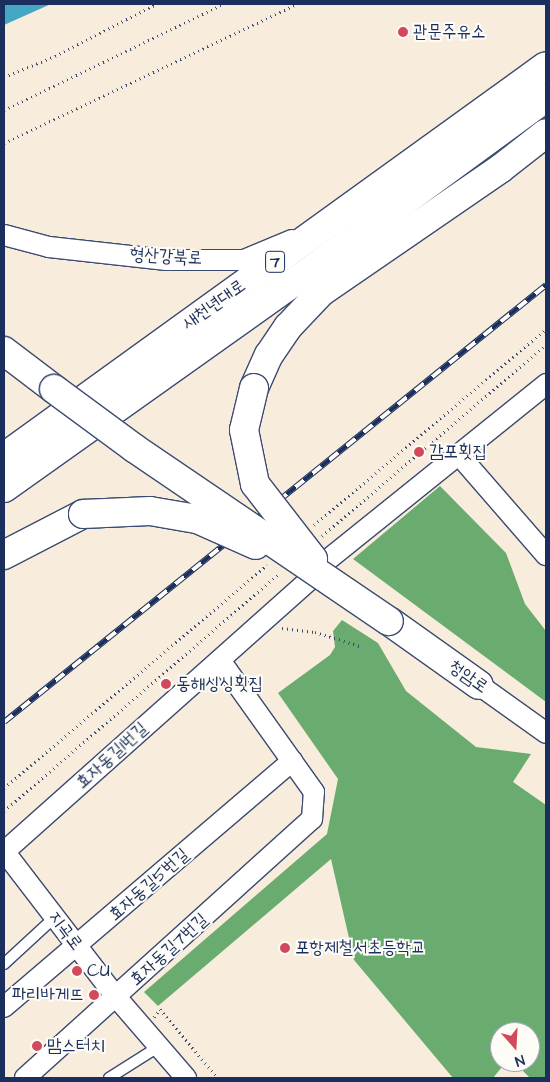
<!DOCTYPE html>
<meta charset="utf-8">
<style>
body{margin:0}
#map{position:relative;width:550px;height:1082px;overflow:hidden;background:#f8ecdc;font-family:"Architects Daughter","Poor Story",sans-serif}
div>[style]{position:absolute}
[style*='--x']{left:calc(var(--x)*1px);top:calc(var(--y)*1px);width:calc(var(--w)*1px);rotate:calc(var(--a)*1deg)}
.forest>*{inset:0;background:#6aac6f}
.water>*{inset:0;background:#44a8c4}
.path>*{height:3px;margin-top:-1.5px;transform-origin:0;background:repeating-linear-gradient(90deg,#3c4b71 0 1px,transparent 0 5px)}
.roads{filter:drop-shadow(1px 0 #3c4b71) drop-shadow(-1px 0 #3c4b71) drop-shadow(0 1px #3c4b71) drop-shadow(0 -1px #3c4b71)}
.lane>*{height:10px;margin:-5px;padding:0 5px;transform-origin:5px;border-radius:5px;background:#fff}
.street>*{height:20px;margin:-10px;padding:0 10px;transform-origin:10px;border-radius:10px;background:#fff}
.primary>*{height:28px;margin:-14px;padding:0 14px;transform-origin:14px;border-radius:14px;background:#fff}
.rail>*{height:5.5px;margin-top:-2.75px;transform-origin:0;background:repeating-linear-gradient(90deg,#fdfcf7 0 11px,#1b2f5e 0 22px);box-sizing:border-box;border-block:1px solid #1b2f5e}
.bridges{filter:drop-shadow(1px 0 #3c4b71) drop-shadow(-1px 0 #3c4b71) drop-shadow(0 1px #3c4b71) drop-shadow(0 -1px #3c4b71)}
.primary-bridge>*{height:28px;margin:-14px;padding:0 14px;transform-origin:14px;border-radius:14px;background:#fff}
.dots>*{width:14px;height:14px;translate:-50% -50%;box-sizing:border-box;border:2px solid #fdfcf7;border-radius:50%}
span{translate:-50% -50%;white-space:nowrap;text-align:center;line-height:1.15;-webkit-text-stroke:4px #fdfcf7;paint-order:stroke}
.shield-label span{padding:1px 4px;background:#fdfcf7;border:1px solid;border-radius:4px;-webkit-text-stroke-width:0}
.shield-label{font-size:16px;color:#1b2f5e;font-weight:700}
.poi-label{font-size:18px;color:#1b2f5e}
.left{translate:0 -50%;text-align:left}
.right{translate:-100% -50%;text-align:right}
.street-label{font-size:18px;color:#1b2f5e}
.frame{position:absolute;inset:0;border:5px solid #1b2f5e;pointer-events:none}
.north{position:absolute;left:490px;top:1022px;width:50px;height:50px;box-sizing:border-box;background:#fdfcf7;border:1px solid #a3aaba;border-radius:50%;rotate:161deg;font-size:14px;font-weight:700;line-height:20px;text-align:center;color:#1b2f5e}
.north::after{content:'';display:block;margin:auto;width:18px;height:22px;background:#d1495b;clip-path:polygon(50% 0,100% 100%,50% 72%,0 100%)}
</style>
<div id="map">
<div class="forest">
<i style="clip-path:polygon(440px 486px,506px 553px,525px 604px,546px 631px,546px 702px,353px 559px)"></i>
<i style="clip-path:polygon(342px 620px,378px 643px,406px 691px,476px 747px,531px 754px,513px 782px,546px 805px,546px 1078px,530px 1078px,514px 1062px,530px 1062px,530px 1032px,500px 1032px,500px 1062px,506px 1062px,493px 1078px,453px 1078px,354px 960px,331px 859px,158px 1006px,144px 992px,327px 834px,338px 779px,278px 693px,330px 655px,335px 647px,333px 631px)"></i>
</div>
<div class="water">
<i style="clip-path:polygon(4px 4px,51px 4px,4px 25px)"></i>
</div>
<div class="path">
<i style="--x:4;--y:77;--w:55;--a:-22.4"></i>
<i style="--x:55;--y:56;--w:114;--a:-27.2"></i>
<i style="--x:4;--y:110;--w:243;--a:-25.8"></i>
<i style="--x:4;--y:143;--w:324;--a:-25.4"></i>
<i style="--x:314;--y:525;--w:304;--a:-40.2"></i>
<i style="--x:322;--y:536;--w:294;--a:-40.5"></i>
<i style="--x:282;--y:628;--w:33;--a:7"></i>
<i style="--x:315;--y:632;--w:47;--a:17.3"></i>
<i style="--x:4;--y:788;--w:345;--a:-40.3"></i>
<i style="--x:4;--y:811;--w:364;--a:-40.8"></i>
<i style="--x:154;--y:1017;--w:10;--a:-53"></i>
<i style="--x:160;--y:1009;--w:90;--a:50"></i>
</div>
<div class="roads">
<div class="lane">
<i style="--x:4;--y:964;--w:69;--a:-42.7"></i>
<i style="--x:109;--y:1078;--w:58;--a:-32.3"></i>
</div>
<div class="street">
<i style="--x:4;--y:235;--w:47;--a:14.9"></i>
<i style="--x:49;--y:247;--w:118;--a:6.3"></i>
<i style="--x:166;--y:260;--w:78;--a:0"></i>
<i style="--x:244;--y:260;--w:52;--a:-22.6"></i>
<i style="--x:459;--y:455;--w:133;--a:49"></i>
<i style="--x:325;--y:562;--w:284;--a:-38.8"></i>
<i style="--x:479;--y:685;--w:82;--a:35.6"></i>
<i style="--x:4;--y:851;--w:185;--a:52.5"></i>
<i style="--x:117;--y:998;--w:106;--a:49.2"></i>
<i style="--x:4;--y:852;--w:409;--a:-41.7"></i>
<i style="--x:4;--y:1007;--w:379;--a:-40.5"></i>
<i style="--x:25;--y:1078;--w:387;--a:-42.1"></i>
<i style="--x:312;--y:819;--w:27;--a:-86"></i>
<i style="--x:314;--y:792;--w:162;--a:-125.5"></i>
</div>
<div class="primary">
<i style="--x:4;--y:351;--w:63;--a:37.2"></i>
<i style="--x:254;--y:388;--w:36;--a:-66"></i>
<i style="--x:269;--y:355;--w:34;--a:-56"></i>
<i style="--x:288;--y:327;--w:48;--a:-46.7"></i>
<i style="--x:321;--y:292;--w:217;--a:-34.5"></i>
<i style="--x:500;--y:169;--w:58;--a:-38"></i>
<i style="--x:4;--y:457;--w:668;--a:-35.81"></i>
<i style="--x:4;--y:488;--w:364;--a:-35.4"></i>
<i style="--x:301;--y:277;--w:303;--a:-36.2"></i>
<i style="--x:4;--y:555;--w:89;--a:-27.4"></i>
<i style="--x:389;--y:621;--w:110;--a:35.4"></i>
</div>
</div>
<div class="rail">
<i style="--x:4;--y:722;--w:696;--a:-38.88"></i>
</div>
<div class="bridges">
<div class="primary-bridge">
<i style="--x:254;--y:388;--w:43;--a:103.4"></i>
<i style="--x:244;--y:430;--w:55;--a:78.5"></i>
<i style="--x:255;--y:484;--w:95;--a:52.3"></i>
<i style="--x:54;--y:389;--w:99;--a:36.4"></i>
<i style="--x:134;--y:448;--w:308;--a:34.2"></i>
<i style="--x:83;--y:514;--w:67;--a:-2.6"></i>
<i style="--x:150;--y:511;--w:48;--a:9.7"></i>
<i style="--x:197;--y:519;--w:64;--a:23.8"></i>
</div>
</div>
<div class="dots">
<i style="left:403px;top:32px;background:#d1495b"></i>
<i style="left:419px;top:452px;background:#d1495b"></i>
<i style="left:166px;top:684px;background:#d1495b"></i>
<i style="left:285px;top:948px;background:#d1495b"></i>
<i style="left:77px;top:971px;background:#d1495b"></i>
<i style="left:94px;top:995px;background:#d1495b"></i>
<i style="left:37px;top:1046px;background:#d1495b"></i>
</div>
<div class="shield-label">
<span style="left:275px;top:262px">7</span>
</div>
<div class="poi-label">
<span class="left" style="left:413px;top:32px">관문주유소</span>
<span class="left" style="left:429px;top:452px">감포횟집</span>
<span class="left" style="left:176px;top:684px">동해싱싱횟집</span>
<span class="left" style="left:295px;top:948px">포항제철서초등학교</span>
<span class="left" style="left:87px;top:971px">CU</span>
<span class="right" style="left:84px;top:995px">파리바게뜨</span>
<span class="left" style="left:47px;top:1046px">맘스터치</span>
</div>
<div class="street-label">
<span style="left:166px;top:257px;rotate:3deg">형산강북로</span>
<span style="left:214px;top:305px;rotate:-35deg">새천년대로</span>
<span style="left:468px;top:677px;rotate:35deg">청암로</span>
<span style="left:112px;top:756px;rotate:-42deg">효자동길1번길</span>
<span style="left:149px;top:885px;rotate:-41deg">효자동길5번길</span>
<span style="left:65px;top:931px;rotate:53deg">지곡로</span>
<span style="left:169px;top:950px;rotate:-42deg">효자동길7번길</span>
</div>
<div class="frame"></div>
<div class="north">N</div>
</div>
